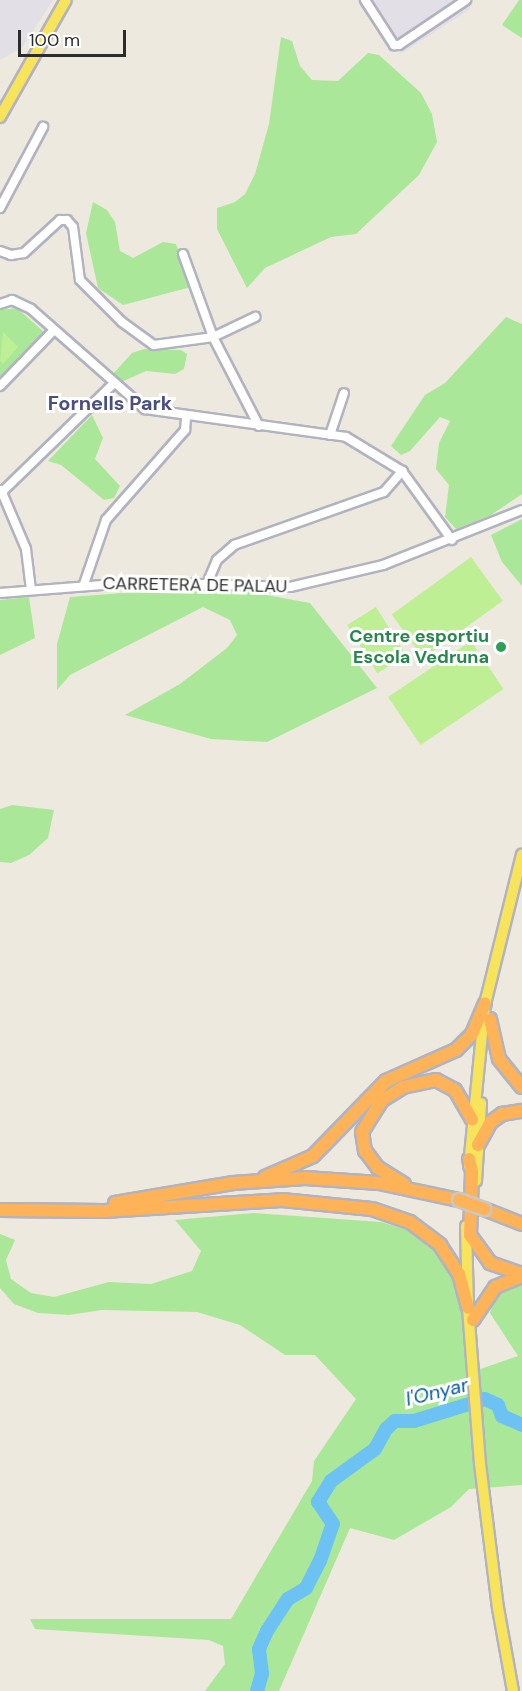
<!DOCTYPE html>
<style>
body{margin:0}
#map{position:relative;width:522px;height:1691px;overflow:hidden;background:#eee9de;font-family:"DM Sans",sans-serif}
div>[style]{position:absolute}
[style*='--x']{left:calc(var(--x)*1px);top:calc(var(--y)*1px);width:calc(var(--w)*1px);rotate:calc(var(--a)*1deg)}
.industrial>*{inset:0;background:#e2dfe7}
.green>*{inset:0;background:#abe798}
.pitch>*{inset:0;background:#beef94;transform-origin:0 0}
.river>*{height:14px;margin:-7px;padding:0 7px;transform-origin:7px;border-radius:7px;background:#6dc2f4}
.roads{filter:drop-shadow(2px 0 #b2b3c0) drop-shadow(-2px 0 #b2b3c0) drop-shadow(0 2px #b2b3c0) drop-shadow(0 -2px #b2b3c0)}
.minor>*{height:8px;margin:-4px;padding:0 4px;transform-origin:4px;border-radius:4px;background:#fff}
.major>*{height:10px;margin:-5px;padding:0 5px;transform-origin:5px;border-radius:5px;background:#f7e45a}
.highway>*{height:12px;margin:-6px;padding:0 6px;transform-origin:6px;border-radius:6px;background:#ffb359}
.bridges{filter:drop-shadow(2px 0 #c8c8c8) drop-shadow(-2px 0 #c8c8c8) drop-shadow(0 2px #c8c8c8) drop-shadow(0 -2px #c8c8c8)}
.highway-bridge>*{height:12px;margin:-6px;padding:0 6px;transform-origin:6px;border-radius:6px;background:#ffb359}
.dots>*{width:16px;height:16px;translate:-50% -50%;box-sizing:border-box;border:3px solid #fff;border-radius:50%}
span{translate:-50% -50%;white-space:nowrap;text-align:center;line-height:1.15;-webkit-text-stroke:6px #fff;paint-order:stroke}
.street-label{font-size:18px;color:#2c2c2c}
.leisure-label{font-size:18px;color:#27864d;font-weight:700}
.right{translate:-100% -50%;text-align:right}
.neighbourhood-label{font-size:20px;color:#4a4e80;font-weight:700}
.water-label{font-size:20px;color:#075ea5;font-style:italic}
.scale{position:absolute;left:18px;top:30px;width:108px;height:27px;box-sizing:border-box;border:3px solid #2c2c2c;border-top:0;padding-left:8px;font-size:18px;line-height:21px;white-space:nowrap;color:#2c2c2c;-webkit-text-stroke:4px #fff;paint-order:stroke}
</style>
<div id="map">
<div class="industrial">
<i style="clip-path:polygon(0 0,53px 0,23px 47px,0 60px)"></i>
<i style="clip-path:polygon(357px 0,472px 0,473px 1px,469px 10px,402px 53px,387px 45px)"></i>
</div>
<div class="green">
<i style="clip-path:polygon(519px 0,522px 0,522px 38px,502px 25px)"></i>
<i style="clip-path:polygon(281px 37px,292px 41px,300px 66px,312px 80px,338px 81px,368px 53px,379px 55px,421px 93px,432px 114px,437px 142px,419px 175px,356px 234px,331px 237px,265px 268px,247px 288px,217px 229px,217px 208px,235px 202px,245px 194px,255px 174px,269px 124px)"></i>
<i style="clip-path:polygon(93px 202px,107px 210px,115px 222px,120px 251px,133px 258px,163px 242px,176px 244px,191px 287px,123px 305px,98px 288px,86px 233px)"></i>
<i style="clip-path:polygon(17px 308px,45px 333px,0 381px,0 310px)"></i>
<i style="clip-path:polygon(506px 317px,522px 324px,522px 494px,491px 515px,456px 529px,445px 517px,449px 485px,436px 469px,439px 443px,450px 421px,440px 417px,410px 451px,401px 455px,391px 446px,425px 395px,445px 383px)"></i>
<i style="clip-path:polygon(144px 349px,181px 350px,187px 354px,184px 369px,175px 374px,146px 371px,119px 383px,113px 374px,132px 353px)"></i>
<i style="clip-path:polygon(92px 415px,103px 438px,95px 459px,120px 486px,114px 498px,104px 500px,61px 465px,48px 461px)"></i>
<i style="clip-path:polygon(522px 519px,522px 586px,502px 562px,491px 535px)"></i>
<i style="clip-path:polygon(216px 586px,310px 603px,377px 688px,267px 742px,211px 739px,125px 715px,180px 684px,227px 648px,237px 635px,230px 620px,203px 607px,70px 675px,57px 690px,57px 644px,70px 597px)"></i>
<i style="clip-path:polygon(29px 597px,35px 638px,0 655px,0 600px)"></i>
<i style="clip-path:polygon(12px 805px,54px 810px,48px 838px,29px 855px,11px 863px,0 862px,0 809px)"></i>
<i style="clip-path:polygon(253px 1213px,381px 1222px,421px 1234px,454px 1277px,462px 1309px,466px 1374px,518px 1356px,490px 1313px,495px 1296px,522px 1284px,522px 1485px,469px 1489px,451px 1507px,394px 1540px,350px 1528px,279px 1691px,205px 1691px,225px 1664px,223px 1646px,209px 1640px,35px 1629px,30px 1619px,231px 1619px,312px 1481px,314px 1461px,356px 1399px,315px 1355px,285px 1355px,240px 1325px,197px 1312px,102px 1310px,69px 1315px,38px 1313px,14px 1304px,0 1288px,0 1234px,15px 1240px,6px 1260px,11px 1279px,31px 1293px,54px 1297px,109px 1282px,151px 1284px,192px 1271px,201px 1251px,175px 1220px)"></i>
</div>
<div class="pitch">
<i style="clip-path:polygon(3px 332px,18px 347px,3px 364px,0 361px)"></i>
<i style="left:471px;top:557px;width:54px;height:98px;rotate:54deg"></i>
<i style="left:376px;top:607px;width:57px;height:34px;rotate:58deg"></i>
<i style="left:471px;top:641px;width:58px;height:100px;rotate:56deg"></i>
</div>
<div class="river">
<i style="--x:257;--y:1691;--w:18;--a:-74"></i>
<i style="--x:262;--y:1674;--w:25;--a:-97"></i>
<i style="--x:259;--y:1649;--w:20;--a:-66"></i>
<i style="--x:267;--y:1631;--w:38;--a:-57"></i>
<i style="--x:288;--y:1599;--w:21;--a:-31"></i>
<i style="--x:306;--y:1588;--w:30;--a:-63"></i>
<i style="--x:320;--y:1561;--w:39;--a:-71"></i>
<i style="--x:333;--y:1524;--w:27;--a:-124"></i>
<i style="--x:318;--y:1502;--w:25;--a:-58"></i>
<i style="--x:331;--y:1481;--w:54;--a:-36"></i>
<i style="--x:375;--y:1449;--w:23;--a:-61"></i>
<i style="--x:386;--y:1429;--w:12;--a:-42"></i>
<i style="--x:395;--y:1421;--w:19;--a:0"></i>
<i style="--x:414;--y:1421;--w:74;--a:-17.2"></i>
<i style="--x:485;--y:1399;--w:14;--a:25"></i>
<i style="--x:498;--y:1405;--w:12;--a:70"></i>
<i style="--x:502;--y:1416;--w:22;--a:24"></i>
</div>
<div class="roads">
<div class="minor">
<i style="--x:365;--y:0;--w:54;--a:57.2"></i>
<i style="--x:394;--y:45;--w:5;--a:0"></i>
<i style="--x:399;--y:45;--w:81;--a:-33.9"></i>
<i style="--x:0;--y:208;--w:92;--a:-62"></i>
<i style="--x:0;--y:251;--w:12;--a:20"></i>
<i style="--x:11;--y:255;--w:13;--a:-9"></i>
<i style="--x:24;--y:253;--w:49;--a:-42.5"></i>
<i style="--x:60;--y:220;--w:7;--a:0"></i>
<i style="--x:67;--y:220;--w:9;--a:49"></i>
<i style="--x:73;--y:227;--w:53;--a:82.5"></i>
<i style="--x:80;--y:280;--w:59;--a:45"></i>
<i style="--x:122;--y:322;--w:39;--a:36"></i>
<i style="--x:154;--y:345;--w:60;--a:-7.7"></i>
<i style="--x:213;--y:337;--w:47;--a:-25.5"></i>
<i style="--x:183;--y:254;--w:88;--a:70.1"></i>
<i style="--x:213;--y:337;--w:100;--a:62.7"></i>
<i style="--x:0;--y:304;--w:13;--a:-18"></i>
<i style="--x:12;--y:300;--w:21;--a:25"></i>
<i style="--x:31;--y:309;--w:152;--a:41.3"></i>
<i style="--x:145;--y:409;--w:203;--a:7.9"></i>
<i style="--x:346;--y:437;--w:66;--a:31.3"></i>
<i style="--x:402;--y:471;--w:85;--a:54.1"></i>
<i style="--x:0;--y:386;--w:78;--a:-46"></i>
<i style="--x:330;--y:435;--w:44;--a:-71.6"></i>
<i style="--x:1;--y:490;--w:64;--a:67"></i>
<i style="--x:26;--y:549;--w:41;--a:83"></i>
<i style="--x:0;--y:494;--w:158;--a:-44.2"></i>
<i style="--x:84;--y:584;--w:68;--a:-71"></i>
<i style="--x:106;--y:520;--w:120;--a:-48.7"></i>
<i style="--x:185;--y:430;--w:12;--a:-85"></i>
<i style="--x:206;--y:586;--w:28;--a:-67"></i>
<i style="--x:217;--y:560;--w:23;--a:-41"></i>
<i style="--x:234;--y:545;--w:159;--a:-19.5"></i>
<i style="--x:384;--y:492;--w:28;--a:-49"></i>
<i style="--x:0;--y:593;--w:141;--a:-4.5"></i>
<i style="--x:141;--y:582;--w:149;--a:1.9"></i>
<i style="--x:290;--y:587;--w:96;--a:-13.3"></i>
<i style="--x:383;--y:565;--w:149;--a:-21.6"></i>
</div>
<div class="major">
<i style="--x:0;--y:117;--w:134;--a:-60.6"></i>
<i style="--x:469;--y:1166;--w:163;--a:-84.4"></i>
<i style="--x:485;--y:1004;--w:154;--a:-76.1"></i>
<i style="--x:476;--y:1181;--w:78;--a:-86.3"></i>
<i style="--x:466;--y:1226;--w:82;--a:88.6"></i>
<i style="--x:468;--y:1308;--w:156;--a:85.6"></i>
<i style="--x:480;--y:1464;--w:145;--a:82.9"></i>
<i style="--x:498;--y:1608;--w:84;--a:79.8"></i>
</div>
<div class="highway">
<i style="--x:490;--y:1019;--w:41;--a:77.3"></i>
<i style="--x:499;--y:1059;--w:36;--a:51"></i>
<i style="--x:478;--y:1145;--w:26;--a:-61"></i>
<i style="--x:491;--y:1122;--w:14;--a:-36"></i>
<i style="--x:502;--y:1114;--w:20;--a:-9"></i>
<i style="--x:469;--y:1159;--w:13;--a:77"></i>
<i style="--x:472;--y:1172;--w:63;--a:91.8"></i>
<i style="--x:470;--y:1235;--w:34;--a:54"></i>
<i style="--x:490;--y:1263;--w:34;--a:19"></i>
<i style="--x:265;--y:1177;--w:52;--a:-23.6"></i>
<i style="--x:313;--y:1156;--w:105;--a:-45.8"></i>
<i style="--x:386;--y:1081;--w:77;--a:-23.9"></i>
<i style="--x:456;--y:1050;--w:23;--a:-45"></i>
<i style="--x:472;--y:1034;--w:33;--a:-67"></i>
<i style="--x:404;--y:1184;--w:31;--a:-148"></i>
<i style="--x:378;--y:1168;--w:21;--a:-127"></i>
<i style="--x:365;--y:1151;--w:19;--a:-99"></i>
<i style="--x:362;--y:1132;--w:36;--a:-58"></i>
<i style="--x:381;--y:1101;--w:26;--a:-32"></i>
<i style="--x:403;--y:1087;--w:34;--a:-12"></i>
<i style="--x:436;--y:1080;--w:21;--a:28"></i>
<i style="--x:455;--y:1090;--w:34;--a:60"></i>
<i style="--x:115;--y:1203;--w:120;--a:-9.6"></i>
<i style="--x:233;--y:1183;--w:72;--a:-4"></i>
<i style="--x:305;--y:1178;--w:74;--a:3.9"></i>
<i style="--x:379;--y:1183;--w:82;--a:12"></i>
<i style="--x:484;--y:1209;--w:41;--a:21.5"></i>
<i style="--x:0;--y:1210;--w:104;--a:0.6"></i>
<i style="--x:104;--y:1211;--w:178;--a:-3.5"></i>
<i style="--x:282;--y:1200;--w:90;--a:5.7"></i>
<i style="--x:372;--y:1209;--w:40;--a:18.9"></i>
<i style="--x:410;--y:1222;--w:38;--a:37"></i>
<i style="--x:440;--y:1245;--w:35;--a:57"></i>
<i style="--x:459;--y:1274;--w:35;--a:75"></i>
<i style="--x:473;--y:1320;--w:40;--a:-56"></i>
<i style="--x:495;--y:1287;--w:29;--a:-22"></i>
</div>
</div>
<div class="bridges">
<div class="highway-bridge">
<i style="--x:459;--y:1200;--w:27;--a:20"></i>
</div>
</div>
<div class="dots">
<i style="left:501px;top:647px;background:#2e9e5b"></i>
</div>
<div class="street-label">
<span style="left:195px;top:585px;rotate:1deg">CARRETERA DE PALAU</span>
</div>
<div class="leisure-label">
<span class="right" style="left:489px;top:647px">Centre esportiu<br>Escola Vedruna</span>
</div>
<div class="neighbourhood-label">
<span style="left:110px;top:403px">Fornells Park</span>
</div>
<div class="water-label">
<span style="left:437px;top:1392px;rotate:-14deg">l'Onyar</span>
</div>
<div class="scale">100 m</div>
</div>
